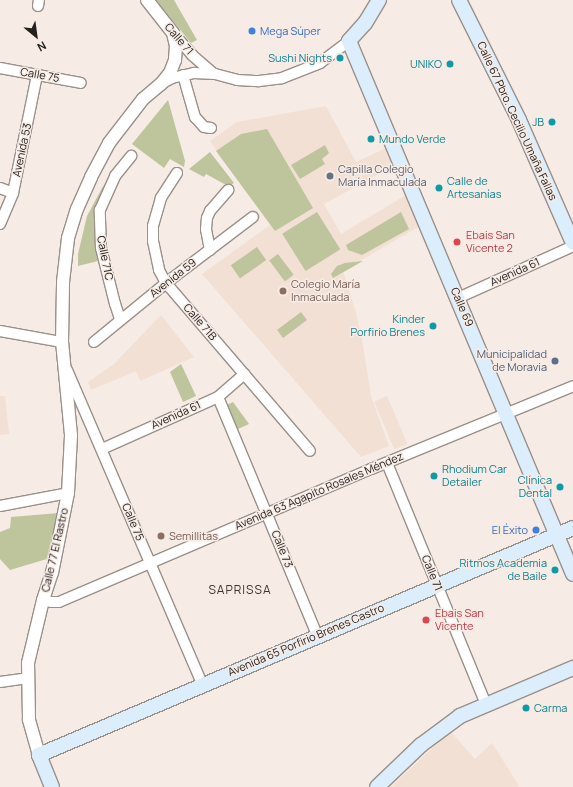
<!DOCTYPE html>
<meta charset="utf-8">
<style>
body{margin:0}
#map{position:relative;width:573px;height:787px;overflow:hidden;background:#f6ebe5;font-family:Manrope,sans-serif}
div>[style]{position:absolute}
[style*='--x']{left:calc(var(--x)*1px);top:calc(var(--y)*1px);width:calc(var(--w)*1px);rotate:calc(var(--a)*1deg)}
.built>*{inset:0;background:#f2e0d5;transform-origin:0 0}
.green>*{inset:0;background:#bec49c;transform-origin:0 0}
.roads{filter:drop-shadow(1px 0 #9a908a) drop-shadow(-1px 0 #9a908a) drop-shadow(0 1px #9a908a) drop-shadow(0 -1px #9a908a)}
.minor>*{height:10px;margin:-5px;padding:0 5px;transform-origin:5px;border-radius:5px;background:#fff}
.tertiary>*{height:12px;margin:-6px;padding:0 6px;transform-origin:6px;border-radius:6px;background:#fff}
.secondary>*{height:14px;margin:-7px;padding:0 7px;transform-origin:7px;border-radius:7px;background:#dceefc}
.dots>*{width:11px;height:11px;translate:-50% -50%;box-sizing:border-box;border:2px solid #f6ebe5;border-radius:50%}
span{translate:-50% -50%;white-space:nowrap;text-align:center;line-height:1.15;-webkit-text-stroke:3px #f6ebe5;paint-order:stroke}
.shop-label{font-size:11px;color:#366cbe}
.left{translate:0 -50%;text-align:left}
.right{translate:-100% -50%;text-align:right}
.street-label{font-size:11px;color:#24201e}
.culture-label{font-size:11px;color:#0d838f}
.worship-label{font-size:11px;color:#5b616d}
.health-label{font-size:11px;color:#be3a42}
.education-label{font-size:11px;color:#785e54}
.service-label{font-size:11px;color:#4e5e75}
.neighbourhood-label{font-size:12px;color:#3c342f;letter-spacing:1px}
.north{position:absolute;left:16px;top:16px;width:40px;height:40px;-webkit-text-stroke:3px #f6ebe5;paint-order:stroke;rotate:151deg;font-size:11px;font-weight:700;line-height:16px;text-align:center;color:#24201e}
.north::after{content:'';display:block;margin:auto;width:14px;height:18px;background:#24201e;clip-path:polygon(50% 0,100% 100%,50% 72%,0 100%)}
</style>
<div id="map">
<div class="built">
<i style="clip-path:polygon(326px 106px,356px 162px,386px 148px,395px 165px,324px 204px,341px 234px,406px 195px,418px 227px,343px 271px,355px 309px,362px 339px,371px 396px,389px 446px,361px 457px,202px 274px,270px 225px,210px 141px,237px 122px)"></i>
<i style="clip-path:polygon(161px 315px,194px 357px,140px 381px,136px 371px,91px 390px,88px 382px,114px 364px)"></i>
<i style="clip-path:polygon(0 396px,5px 396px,9px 434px,0 435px)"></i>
<i style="left:387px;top:396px;width:52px;height:14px;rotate:67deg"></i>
<i style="clip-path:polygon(450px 731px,475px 759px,492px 743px,520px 787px,391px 787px)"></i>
</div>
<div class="green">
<i style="clip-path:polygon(156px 0,174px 0,197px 40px,191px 43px)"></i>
<i style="clip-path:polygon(168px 100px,185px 161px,184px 167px,170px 159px,164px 168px,132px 144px)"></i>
<i style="clip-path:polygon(267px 129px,313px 208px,275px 231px,216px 151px,241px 134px)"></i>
<i style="clip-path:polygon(325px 145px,329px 153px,322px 159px,325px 164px,300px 179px,291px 165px)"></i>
<i style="clip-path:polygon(210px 152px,234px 183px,228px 186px,206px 174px,204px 177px,189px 169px)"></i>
<i style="clip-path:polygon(128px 154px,97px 208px,94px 234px,98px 261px,78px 266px,78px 254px,87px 216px,102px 188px,124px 156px)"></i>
<i style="left:317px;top:212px;width:44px;height:41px;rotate:58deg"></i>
<i style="clip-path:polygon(401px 212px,409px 229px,362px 255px,348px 250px,346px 245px)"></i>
<i style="left:257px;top:247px;width:16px;height:32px;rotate:55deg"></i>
<i style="left:278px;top:254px;width:26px;height:11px;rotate:53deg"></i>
<i style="clip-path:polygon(363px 261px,333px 278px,331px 274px,337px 266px,345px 263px)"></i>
<i style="left:301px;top:312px;width:10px;height:30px;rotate:53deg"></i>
<i style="clip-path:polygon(181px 364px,196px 396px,183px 402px,170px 372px)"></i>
<i style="clip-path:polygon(233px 402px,249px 424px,238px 429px,227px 405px)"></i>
<i style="clip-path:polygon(59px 513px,50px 558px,10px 570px,0 559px,0 532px,10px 528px,11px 517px)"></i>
</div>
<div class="roads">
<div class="minor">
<i style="--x:38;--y:6;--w:6;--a:-81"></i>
<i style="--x:174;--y:34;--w:28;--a:49"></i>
<i style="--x:192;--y:55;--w:28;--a:41"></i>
<i style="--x:0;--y:68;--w:82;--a:10.5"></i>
<i style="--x:183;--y:75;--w:44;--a:74.1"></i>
<i style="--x:195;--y:117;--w:13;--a:48"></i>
<i style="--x:204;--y:127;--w:7;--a:8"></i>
<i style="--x:163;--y:83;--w:10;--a:-29"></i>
<i style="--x:172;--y:78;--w:23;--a:-13"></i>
<i style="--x:194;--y:73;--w:21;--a:3"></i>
<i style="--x:215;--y:74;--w:23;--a:15"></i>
<i style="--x:237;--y:80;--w:22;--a:3"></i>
<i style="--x:259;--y:81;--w:23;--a:-7"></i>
<i style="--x:282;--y:78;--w:41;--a:-21.5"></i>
<i style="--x:320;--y:63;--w:36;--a:-37"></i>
<i style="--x:177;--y:173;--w:30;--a:123"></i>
<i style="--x:161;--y:198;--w:29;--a:106"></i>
<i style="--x:153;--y:226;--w:15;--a:90"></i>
<i style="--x:153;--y:241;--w:30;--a:78"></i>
<i style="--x:159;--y:270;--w:15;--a:62"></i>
<i style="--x:166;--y:283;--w:221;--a:49.4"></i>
<i style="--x:0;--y:188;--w:14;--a:21"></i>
<i style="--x:0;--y:224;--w:34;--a:-67"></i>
<i style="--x:13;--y:193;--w:120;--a:-78.5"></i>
<i style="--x:210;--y:250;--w:21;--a:-101"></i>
<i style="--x:206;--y:229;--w:11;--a:-85"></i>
<i style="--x:207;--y:218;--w:8;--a:-67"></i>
<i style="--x:210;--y:211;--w:28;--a:-49"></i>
<i style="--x:458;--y:298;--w:126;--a:-24.3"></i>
<i style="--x:120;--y:319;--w:16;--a:-108"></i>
<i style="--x:115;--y:304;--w:58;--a:-104"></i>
<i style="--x:101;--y:248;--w:38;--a:-92"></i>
<i style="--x:100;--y:210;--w:37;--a:-66"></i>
<i style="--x:115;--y:176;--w:26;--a:-51"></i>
<i style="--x:0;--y:331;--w:63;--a:10.1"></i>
<i style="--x:94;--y:342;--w:93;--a:-39.3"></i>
<i style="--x:166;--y:283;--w:109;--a:-37.2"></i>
<i style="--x:67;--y:370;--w:342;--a:66.7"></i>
<i style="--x:218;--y:397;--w:258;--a:67.4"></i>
<i style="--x:102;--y:449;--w:127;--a:-24.1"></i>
<i style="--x:218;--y:397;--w:35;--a:-41"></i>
<i style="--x:387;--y:463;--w:261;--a:67.7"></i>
<i style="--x:0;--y:506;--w:69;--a:-10.8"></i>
<i style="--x:43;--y:600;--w:8;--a:14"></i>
<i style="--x:51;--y:602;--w:8;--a:0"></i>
<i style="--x:59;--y:602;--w:339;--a:-23.1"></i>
<i style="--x:371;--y:469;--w:218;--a:-22.3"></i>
<i style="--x:0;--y:682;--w:28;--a:-8"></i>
</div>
<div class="tertiary">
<i style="--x:39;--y:755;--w:37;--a:-106"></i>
<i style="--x:29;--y:719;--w:56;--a:-91"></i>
<i style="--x:28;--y:663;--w:65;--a:-76.6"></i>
<i style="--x:43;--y:600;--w:28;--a:-72"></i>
<i style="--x:52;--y:573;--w:82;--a:-78.7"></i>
<i style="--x:68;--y:493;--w:58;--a:-87"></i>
<i style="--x:71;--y:435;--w:93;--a:-95.5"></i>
<i style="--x:62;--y:342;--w:60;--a:-89"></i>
<i style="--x:63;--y:282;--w:44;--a:-83.5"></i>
<i style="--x:68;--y:238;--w:30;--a:-73"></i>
<i style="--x:77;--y:209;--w:35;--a:-66"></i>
<i style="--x:91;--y:177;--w:38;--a:-62"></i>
<i style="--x:109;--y:143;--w:56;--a:-52.3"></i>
<i style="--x:143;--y:99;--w:23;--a:-40"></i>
<i style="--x:161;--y:84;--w:14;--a:-51"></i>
<i style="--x:170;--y:73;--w:14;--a:-69"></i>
<i style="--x:175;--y:60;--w:14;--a:-86"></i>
<i style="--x:176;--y:46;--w:13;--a:-103"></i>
<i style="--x:173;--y:33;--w:42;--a:-128.2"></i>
</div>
<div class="secondary">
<i style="--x:379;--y:0;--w:27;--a:121"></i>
<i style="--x:365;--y:23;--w:24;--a:132"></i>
<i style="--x:349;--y:41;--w:578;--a:67.2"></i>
<i style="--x:459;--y:0;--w:134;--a:63.4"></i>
<i style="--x:519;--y:120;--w:134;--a:66.3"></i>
<i style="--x:52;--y:787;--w:35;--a:-112"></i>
<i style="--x:39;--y:755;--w:580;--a:-23.03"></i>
<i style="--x:377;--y:787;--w:61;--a:-43.7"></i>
<i style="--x:421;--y:745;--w:49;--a:-36.6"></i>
<i style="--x:460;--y:716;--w:123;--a:-23"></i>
</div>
</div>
<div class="dots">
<i style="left:252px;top:31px;background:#3f7fe0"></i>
<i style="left:340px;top:58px;background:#0f9aa8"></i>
<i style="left:450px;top:64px;background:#0f9aa8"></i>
<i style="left:552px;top:122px;background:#0f9aa8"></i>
<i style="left:371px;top:139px;background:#0f9aa8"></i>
<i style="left:330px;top:176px;background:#6b7280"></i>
<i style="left:439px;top:188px;background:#0f9aa8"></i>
<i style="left:457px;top:242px;background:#e0444e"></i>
<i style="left:283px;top:291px;background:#8d6e63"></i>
<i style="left:433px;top:326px;background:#0f9aa8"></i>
<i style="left:555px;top:361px;background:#5c6f8a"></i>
<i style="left:434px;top:476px;background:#0f9aa8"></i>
<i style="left:560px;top:487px;background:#0f9aa8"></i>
<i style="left:536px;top:530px;background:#3f7fe0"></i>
<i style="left:161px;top:536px;background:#8d6e63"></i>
<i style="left:555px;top:570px;background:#0f9aa8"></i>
<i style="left:426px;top:620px;background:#e0444e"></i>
<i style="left:526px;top:708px;background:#0f9aa8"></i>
</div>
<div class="shop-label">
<span class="left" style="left:260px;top:31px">Mega Súper</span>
<span class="right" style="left:528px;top:530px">El Éxito</span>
</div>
<div class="street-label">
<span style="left:179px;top:39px;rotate:49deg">Calle 71</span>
<span style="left:40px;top:75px;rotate:10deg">Calle 75</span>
<span style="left:517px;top:121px;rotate:65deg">Calle 67 Pbro. Cecilio Umaña Fallas</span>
<span style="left:22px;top:150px;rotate:-78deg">Avenida 53</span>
<span style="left:105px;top:258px;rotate:79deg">Calle 71C</span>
<span style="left:515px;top:272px;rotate:-24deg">Avenida 61</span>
<span style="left:173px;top:278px;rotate:-38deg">Avenida 59</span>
<span style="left:462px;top:307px;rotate:67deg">Calle 69</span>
<span style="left:200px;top:322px;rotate:49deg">Calle 71B</span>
<span style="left:176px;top:415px;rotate:-24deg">Avenida 61</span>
<span style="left:319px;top:491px;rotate:-23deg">Avenida 63 Agapito Rosales Méndez</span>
<span style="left:133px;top:522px;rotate:67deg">Calle 75</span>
<span style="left:282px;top:549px;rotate:68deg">Calle 73</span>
<span style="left:55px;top:550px;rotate:-77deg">Calle 77 El Rastro</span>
<span style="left:432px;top:573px;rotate:68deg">Calle 71</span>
<span style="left:306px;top:640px;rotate:-23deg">Avenida 65 Porfirio Brenes Castro</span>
</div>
<div class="culture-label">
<span class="right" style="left:332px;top:58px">Sushi Nights</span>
<span class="right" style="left:442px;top:64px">UNIKO</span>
<span class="right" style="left:544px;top:122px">JB</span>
<span class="left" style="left:379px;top:139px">Mundo Verde</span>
<span class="left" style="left:447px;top:188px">Calle de<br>Artesanías</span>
<span class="right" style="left:425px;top:326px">Kinder<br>Porfirio Brenes</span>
<span class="left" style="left:442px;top:476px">Rhodium Car<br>Detailer</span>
<span class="right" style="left:552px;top:487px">Clínica<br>Dental</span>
<span class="right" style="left:547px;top:570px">Ritmos Academia<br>de Baile</span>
<span class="left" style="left:534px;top:708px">Carma</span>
</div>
<div class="worship-label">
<span class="left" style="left:338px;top:176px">Capilla Colegio<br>María Inmaculada</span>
</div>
<div class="health-label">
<span class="left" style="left:466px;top:242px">Ebais San<br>Vicente 2</span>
<span class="left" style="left:435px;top:620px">Ebais San<br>Vicente</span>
</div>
<div class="education-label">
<span class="left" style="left:291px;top:291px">Colegio María<br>Inmaculada</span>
<span class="left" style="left:169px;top:536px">Semillitas</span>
</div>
<div class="service-label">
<span class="right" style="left:547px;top:361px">Municipalidad<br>de Moravia</span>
</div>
<div class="neighbourhood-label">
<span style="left:240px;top:590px">SAPRISSA</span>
</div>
<div class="north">N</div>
</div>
